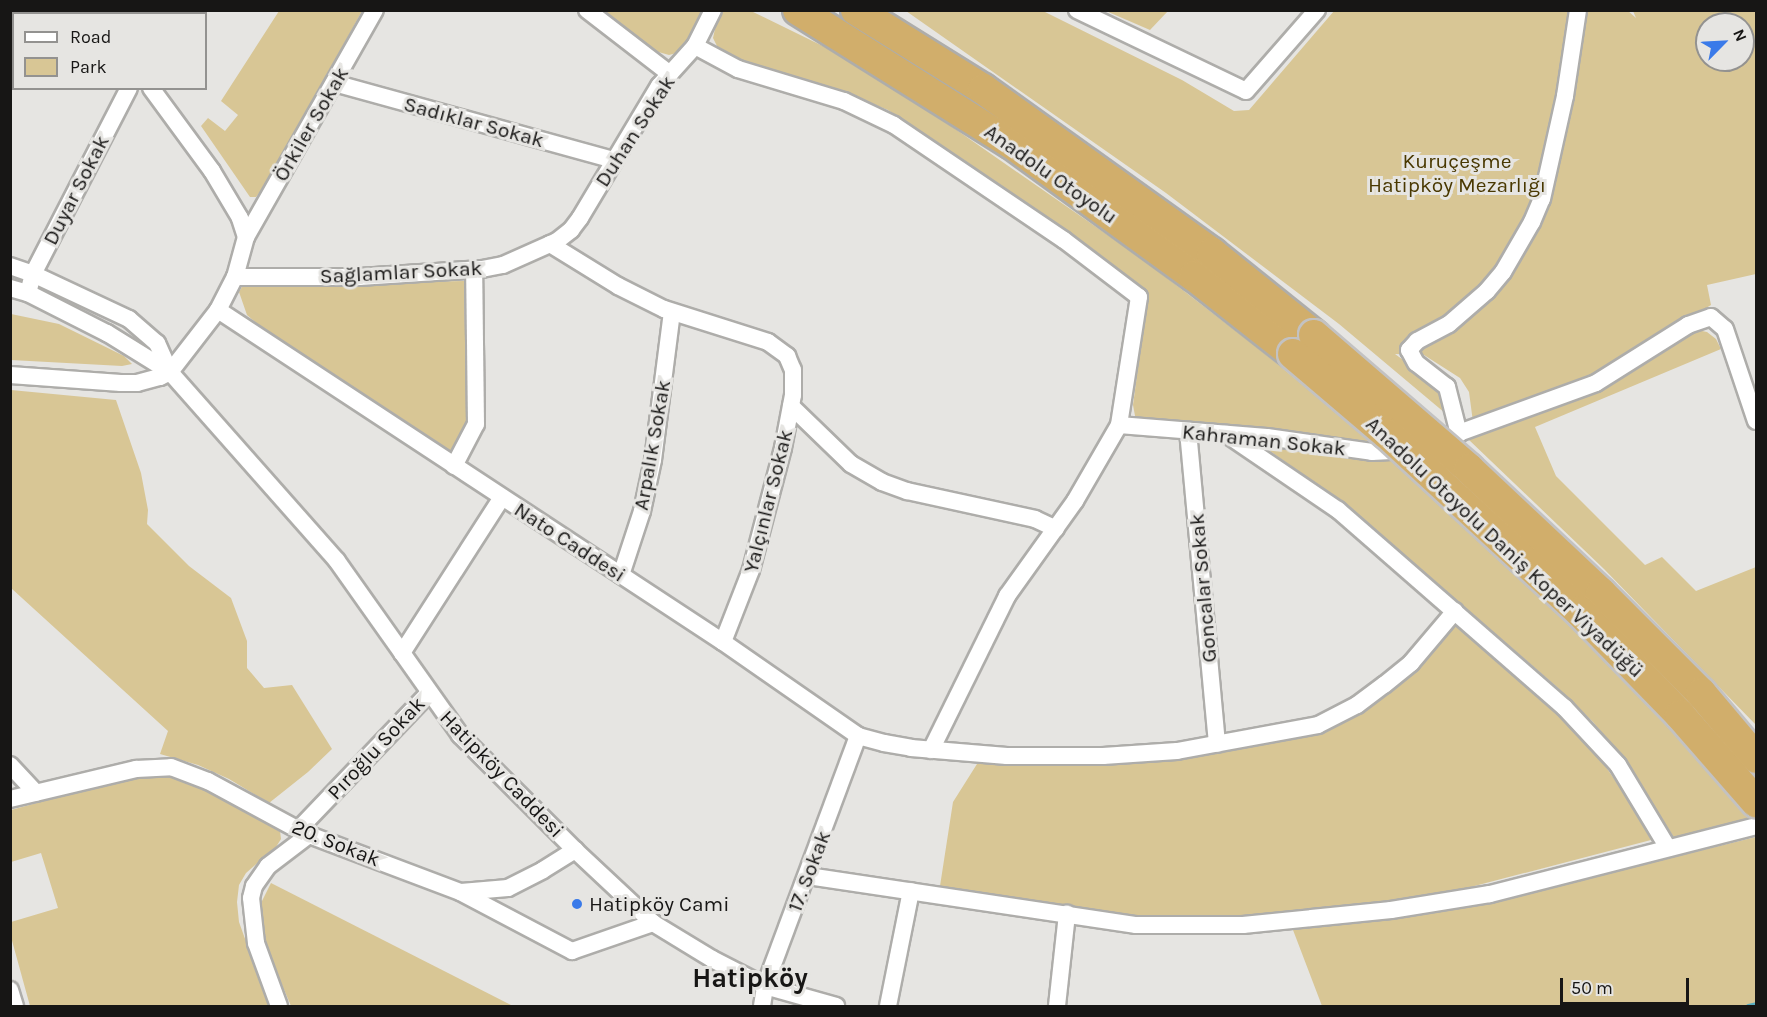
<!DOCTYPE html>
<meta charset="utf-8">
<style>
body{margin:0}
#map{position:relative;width:1767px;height:1017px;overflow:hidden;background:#e6e5e2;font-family:Karla,sans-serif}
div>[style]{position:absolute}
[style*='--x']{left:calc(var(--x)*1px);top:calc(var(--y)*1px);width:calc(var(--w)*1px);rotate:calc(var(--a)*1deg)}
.green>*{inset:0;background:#d8c695}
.stream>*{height:5px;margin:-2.5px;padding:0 2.5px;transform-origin:2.5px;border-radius:2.5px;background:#58adc1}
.roads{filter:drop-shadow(2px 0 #aeadaa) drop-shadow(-2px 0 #aeadaa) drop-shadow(0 2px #aeadaa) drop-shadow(0 -2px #aeadaa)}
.street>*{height:16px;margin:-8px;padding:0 8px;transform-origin:8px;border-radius:8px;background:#fff}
.highway>*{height:30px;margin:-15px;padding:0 15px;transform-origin:15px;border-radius:15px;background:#d1ae6b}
.bridges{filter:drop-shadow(2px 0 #c3c2c2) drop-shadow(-2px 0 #c3c2c2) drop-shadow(0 2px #c3c2c2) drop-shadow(0 -2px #c3c2c2)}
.highway-bridge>*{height:30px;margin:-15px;padding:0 15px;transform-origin:15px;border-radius:15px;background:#d1ae6b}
.dots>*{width:16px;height:16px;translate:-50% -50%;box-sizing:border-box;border:3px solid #e6e5e2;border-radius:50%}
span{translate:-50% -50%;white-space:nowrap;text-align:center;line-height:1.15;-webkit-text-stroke:6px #e6e5e2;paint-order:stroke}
.street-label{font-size:21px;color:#171615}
.park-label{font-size:21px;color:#493801}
.poi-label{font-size:21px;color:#171615}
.left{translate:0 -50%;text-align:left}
.district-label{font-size:27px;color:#171615;font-weight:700}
.frame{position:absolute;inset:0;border:12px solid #171615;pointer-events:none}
.legend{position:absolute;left:12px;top:12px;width:195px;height:78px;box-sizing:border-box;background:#e6e5e2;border:2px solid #939290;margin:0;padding:8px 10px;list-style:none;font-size:18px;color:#171615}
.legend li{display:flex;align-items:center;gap:12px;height:30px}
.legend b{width:30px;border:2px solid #939290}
.north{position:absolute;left:1695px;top:12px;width:60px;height:60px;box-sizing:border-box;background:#e6e5e2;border:2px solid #939290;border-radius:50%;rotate:66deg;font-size:16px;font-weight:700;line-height:24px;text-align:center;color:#171615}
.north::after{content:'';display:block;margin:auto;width:21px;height:27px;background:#3a7ae9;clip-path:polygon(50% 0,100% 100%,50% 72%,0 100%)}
.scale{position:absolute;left:1560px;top:978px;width:129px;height:27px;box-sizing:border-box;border:3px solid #171615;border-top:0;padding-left:8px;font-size:18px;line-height:21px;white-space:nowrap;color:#171615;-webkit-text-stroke:4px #e6e5e2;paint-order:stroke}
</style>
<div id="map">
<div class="green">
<i style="clip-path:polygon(evenodd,1627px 10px,1636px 18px,1633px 11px,1756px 11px,1756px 274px,1707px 285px,1711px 305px,1586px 382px,1473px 422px,1469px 392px,1460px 378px,1424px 355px,1395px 354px,1429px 379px,1440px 391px,1445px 413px,1339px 324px,1166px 193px,906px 11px,1043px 11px,1182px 80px,1234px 111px,1249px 110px,1334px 11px,1627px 10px,1707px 24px,1743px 24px,1743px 60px,1707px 60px,1707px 24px)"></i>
<i style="clip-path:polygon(279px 11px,362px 11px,271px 178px,256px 197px,250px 197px,201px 126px,208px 118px,225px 131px,238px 115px,221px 101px)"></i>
<i style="clip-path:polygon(604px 11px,704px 11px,680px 52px,669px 55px,655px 51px)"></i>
<i style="clip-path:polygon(719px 11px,751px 11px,837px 53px,915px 101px,1145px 261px,1254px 345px,1376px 445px,1136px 421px,1133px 405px,1143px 330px,1144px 290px,1060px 227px,888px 110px,849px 94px,731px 57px,718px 48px,713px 38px)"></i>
<i style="clip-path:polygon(1106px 11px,1168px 11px,1150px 30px)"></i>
<i style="clip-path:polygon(464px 281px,467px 424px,450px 454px,294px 349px,276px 340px,247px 315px,239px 292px,242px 287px,251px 285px)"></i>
<i style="clip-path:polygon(11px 314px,59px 324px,124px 356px,132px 364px,122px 366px,11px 360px)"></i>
<i style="clip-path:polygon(1697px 330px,1707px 332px,1716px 339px,1721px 349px,1535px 427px,1556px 476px,1645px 565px,1662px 557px,1696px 591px,1756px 567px,1756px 725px,1604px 569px,1468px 439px,1567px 401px)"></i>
<i style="clip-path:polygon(11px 390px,116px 400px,141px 473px,148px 510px,147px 524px,189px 566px,231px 598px,247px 641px,247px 668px,264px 688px,292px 685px,332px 749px,308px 772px,269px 803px,229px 779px,198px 765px,160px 754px,168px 731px,11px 588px)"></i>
<i style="clip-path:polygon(1259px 443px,1395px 460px,1552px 607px,1698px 758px,1749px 819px,1675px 839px,1621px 755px,1593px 722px,1557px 687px,1347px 506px)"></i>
<i style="clip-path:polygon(1454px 623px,1545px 701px,1594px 750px,1629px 800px,1651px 840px,1444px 894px,1339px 908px,1220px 917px,1132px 916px,940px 886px,953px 802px,977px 764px,1145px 761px,1226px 751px,1325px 730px,1389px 692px,1415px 667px)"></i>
<i style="clip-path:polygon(156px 775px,176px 778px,217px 795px,280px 831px,281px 839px,276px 847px,246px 873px,239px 885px,237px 902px,239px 922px,269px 1006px,30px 1006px,11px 937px,11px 922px,58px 908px,41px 853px,11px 862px,11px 810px,132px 777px)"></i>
<i style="clip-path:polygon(1756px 837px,1756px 1006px,1322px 1006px,1293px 930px,1474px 906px)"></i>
<i style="clip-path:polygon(271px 883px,513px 1006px,291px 1006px,268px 952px,262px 923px,262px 901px)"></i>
</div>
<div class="stream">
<i style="--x:1748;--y:1006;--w:8;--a:-14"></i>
</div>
<div class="roads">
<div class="street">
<i style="--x:94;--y:10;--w:4;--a:63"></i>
<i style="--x:587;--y:10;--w:105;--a:37.6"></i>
<i style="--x:1077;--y:10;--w:187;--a:25.6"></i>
<i style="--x:1246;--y:91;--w:108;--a:-48.8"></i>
<i style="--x:695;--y:46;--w:49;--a:28.1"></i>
<i style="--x:738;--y:69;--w:111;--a:16.8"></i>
<i style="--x:844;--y:101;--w:55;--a:25.6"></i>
<i style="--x:894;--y:125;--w:205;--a:34.1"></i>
<i style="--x:1064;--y:240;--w:94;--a:37.2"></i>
<i style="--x:1139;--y:297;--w:130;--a:98.9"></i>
<i style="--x:334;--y:83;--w:290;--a:15.4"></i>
<i style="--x:246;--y:237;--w:261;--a:-60.4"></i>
<i style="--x:550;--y:244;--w:80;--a:31.7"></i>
<i style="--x:618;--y:286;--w:51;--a:26.6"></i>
<i style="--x:664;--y:309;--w:109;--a:17.6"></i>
<i style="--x:768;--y:342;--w:24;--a:36"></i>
<i style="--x:787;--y:356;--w:15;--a:67"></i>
<i style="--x:793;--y:370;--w:25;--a:90"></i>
<i style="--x:793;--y:395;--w:54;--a:100.7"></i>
<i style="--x:783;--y:448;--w:126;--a:104.7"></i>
<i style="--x:751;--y:570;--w:77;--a:111.3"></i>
<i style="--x:10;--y:266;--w:24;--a:19"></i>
<i style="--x:33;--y:274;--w:106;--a:25.1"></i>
<i style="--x:129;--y:319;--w:37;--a:41"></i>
<i style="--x:157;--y:343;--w:32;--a:66"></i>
<i style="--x:235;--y:277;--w:124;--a:0"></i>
<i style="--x:359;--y:277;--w:123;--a:-3.7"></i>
<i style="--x:482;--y:269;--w:21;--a:-11"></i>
<i style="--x:503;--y:265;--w:59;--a:-24"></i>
<i style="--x:557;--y:241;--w:18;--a:-38"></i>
<i style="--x:571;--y:230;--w:15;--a:-53"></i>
<i style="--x:580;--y:218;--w:154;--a:-59.1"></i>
<i style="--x:659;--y:86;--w:54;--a:-48"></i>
<i style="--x:695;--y:46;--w:40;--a:-63.4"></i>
<i style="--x:10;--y:288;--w:19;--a:16"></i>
<i style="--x:28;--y:293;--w:89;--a:26.9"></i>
<i style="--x:107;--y:333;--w:74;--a:31.8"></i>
<i style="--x:170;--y:372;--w:252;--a:48.5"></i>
<i style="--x:337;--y:561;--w:213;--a:54.7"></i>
<i style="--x:460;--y:735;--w:163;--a:45"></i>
<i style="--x:575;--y:850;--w:107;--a:43.1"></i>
<i style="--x:653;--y:923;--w:69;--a:31.4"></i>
<i style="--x:712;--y:959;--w:59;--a:27"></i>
<i style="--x:765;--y:986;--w:74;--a:15.7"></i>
<i style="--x:28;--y:293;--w:20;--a:-75"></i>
<i style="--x:33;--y:274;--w:209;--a:-62.7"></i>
<i style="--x:218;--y:310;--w:604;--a:33.32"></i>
<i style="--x:723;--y:642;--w:165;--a:34.8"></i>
<i style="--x:858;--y:736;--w:27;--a:15"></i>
<i style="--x:884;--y:743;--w:27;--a:10"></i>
<i style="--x:911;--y:748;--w:96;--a:4.8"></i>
<i style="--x:1007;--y:756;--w:96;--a:0"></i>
<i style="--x:1103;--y:756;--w:74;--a:-3.9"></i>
<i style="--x:1177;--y:751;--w:143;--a:-10.4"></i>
<i style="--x:1318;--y:725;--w:44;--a:-27.1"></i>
<i style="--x:1357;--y:705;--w:34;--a:-37"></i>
<i style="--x:1384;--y:685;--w:35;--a:-39"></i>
<i style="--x:1411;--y:663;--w:68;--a:-49.8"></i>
<i style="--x:10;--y:375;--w:111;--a:4.1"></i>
<i style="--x:121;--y:383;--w:16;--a:0"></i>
<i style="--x:137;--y:383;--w:24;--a:-15"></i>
<i style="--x:160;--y:377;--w:11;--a:-27"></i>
<i style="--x:170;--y:372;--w:78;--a:-52.3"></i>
<i style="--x:218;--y:310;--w:37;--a:-63"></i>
<i style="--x:235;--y:277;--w:41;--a:-74.6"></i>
<i style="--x:246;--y:237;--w:20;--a:-108"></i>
<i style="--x:240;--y:218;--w:55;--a:-120.8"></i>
<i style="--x:212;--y:171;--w:103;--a:-126.3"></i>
<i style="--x:791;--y:406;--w:83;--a:44"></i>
<i style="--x:851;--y:464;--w:36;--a:30"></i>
<i style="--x:882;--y:482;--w:27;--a:20"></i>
<i style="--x:907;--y:491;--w:131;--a:12.3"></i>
<i style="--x:1035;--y:519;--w:23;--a:25"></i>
<i style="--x:1188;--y:431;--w:314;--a:84.7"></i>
<i style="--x:1226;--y:434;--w:135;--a:34.2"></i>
<i style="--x:1338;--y:510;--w:300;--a:41.1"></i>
<i style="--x:1564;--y:707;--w:79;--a:47"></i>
<i style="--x:1618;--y:765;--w:97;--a:58.9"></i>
<i style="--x:1459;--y:434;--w:49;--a:-104.3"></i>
<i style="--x:1447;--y:387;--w:39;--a:-142"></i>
<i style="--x:1416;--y:363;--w:15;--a:-118"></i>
<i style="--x:1409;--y:350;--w:12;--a:-48"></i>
<i style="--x:1417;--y:341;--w:36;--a:-28"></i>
<i style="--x:1449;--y:324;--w:50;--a:-41"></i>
<i style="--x:1487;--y:291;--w:25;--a:-50"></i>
<i style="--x:1503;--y:272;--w:58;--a:-59.9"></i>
<i style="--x:1532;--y:222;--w:25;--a:-67"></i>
<i style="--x:1542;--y:199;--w:106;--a:-77.4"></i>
<i style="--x:1565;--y:96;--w:87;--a:-81.4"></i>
<i style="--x:1434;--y:442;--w:172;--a:-20"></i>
<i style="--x:1596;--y:383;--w:109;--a:-32.2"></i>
<i style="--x:1688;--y:325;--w:24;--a:-19"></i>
<i style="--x:1711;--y:317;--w:18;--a:41"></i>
<i style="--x:1725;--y:329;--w:97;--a:71.4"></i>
<i style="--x:454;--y:466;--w:47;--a:-62.4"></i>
<i style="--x:476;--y:424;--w:154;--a:-90.7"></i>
<i style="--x:621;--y:575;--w:67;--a:-71.8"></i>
<i style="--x:642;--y:511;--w:52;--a:-77.8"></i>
<i style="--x:653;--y:460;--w:149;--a:-82.7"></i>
<i style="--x:402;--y:653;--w:185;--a:-57.3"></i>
<i style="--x:931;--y:750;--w:172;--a:-63.7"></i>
<i style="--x:1007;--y:596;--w:117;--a:-54.4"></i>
<i style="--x:1075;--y:501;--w:88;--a:-59.9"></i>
<i style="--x:1119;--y:425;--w:148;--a:4.6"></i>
<i style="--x:1267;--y:437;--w:106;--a:8.1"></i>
<i style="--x:1372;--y:452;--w:34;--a:-3"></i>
<i style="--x:10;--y:765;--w:38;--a:47"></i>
<i style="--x:10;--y:799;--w:130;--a:-13.4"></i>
<i style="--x:136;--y:769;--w:35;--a:-3"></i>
<i style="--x:171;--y:767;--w:40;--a:21"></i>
<i style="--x:208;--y:781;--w:109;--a:28.4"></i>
<i style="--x:304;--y:833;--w:167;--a:20.7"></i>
<i style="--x:460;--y:892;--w:127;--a:27.8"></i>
<i style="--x:572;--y:951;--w:86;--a:-19.1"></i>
<i style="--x:298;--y:830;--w:190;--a:-46.3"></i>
<i style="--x:808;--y:876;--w:332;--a:8.5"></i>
<i style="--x:1136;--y:925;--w:107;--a:0"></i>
<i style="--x:1243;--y:925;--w:149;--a:-5.8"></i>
<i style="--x:1391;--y:910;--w:100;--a:-9.2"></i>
<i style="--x:1490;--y:894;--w:275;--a:-14.3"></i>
<i style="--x:461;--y:892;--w:47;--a:-4.9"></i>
<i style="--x:508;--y:888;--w:39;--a:-27"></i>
<i style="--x:543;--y:870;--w:38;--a:-32"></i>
<i style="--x:10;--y:990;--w:17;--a:73"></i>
<i style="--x:279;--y:1006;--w:67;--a:-110.1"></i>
<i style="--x:256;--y:943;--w:45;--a:-96.3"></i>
<i style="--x:251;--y:898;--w:12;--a:-76"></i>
<i style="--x:254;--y:886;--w:24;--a:-55"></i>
<i style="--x:268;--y:866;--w:51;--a:-37.1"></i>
<i style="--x:762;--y:1006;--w:20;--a:-81"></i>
<i style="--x:765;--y:986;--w:267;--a:-69.6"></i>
<i style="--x:888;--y:1006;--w:117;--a:-78.7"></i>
<i style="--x:1057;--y:1006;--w:93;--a:-83.8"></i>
</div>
<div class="highway">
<i style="--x:798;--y:10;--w:252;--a:32.1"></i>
<i style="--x:1012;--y:144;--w:225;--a:36"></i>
<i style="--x:1194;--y:276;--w:126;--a:38.2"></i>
<i style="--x:856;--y:10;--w:150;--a:31.9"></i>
<i style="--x:983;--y:89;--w:282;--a:35.6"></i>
<i style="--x:1212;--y:253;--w:131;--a:38.8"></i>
</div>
</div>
<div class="bridges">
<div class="highway-bridge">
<i style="--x:1314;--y:335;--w:205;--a:40.8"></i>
<i style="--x:1469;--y:469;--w:181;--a:43.2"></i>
<i style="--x:1601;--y:593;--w:141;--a:45"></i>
<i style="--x:1701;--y:693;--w:85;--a:49.8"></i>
<i style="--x:1293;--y:354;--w:123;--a:40.4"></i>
<i style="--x:1387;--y:434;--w:263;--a:42.7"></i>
<i style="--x:1580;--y:612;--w:144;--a:45.8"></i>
<i style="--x:1680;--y:715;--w:116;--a:48.9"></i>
</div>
</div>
<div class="dots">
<i style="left:577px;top:904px;background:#3a7ae9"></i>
</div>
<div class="street-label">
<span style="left:474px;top:122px;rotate:15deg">Sadıklar Sokak</span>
<span style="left:311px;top:124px;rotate:-60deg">Örkiler Sokak</span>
<span style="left:635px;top:131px;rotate:-57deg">Duhan Sokak</span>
<span style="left:1051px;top:174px;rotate:35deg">Anadolu Otoyolu</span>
<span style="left:76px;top:190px;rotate:-63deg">Duyar Sokak</span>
<span style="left:401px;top:272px;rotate:-3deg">Sağlamlar Sokak</span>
<span style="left:1264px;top:440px;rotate:6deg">Kahraman Sokak</span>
<span style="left:652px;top:445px;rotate:-80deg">Arpalık Sokak</span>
<span style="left:768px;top:501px;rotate:-76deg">Yalçınlar Sokak</span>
<span style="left:570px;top:542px;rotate:33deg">Nato Caddesi</span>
<span style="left:1505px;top:547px;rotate:43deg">Anadolu Otoyolu Daniş Koper Viyadüğü</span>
<span style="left:1203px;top:588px;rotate:-95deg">Goncalar Sokak</span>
<span style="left:376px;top:748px;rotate:-47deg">Pıroğlu Sokak</span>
<span style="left:502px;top:774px;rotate:46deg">Hatipköy Caddesi</span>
<span style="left:336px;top:843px;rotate:22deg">20. Sokak</span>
<span style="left:809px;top:871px;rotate:-69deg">17. Sokak</span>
</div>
<div class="park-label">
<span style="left:1457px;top:173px">Kuruçeşme<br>Hatipköy Mezarlığı</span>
</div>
<div class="poi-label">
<span class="left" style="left:589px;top:904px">Hatipköy Cami</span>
</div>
<div class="district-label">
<span style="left:750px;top:979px">Hatipköy</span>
</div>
<div class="frame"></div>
<ul class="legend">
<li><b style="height:8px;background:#fff"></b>Road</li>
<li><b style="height:16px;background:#d8c695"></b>Park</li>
</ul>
<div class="north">N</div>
<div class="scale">50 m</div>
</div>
